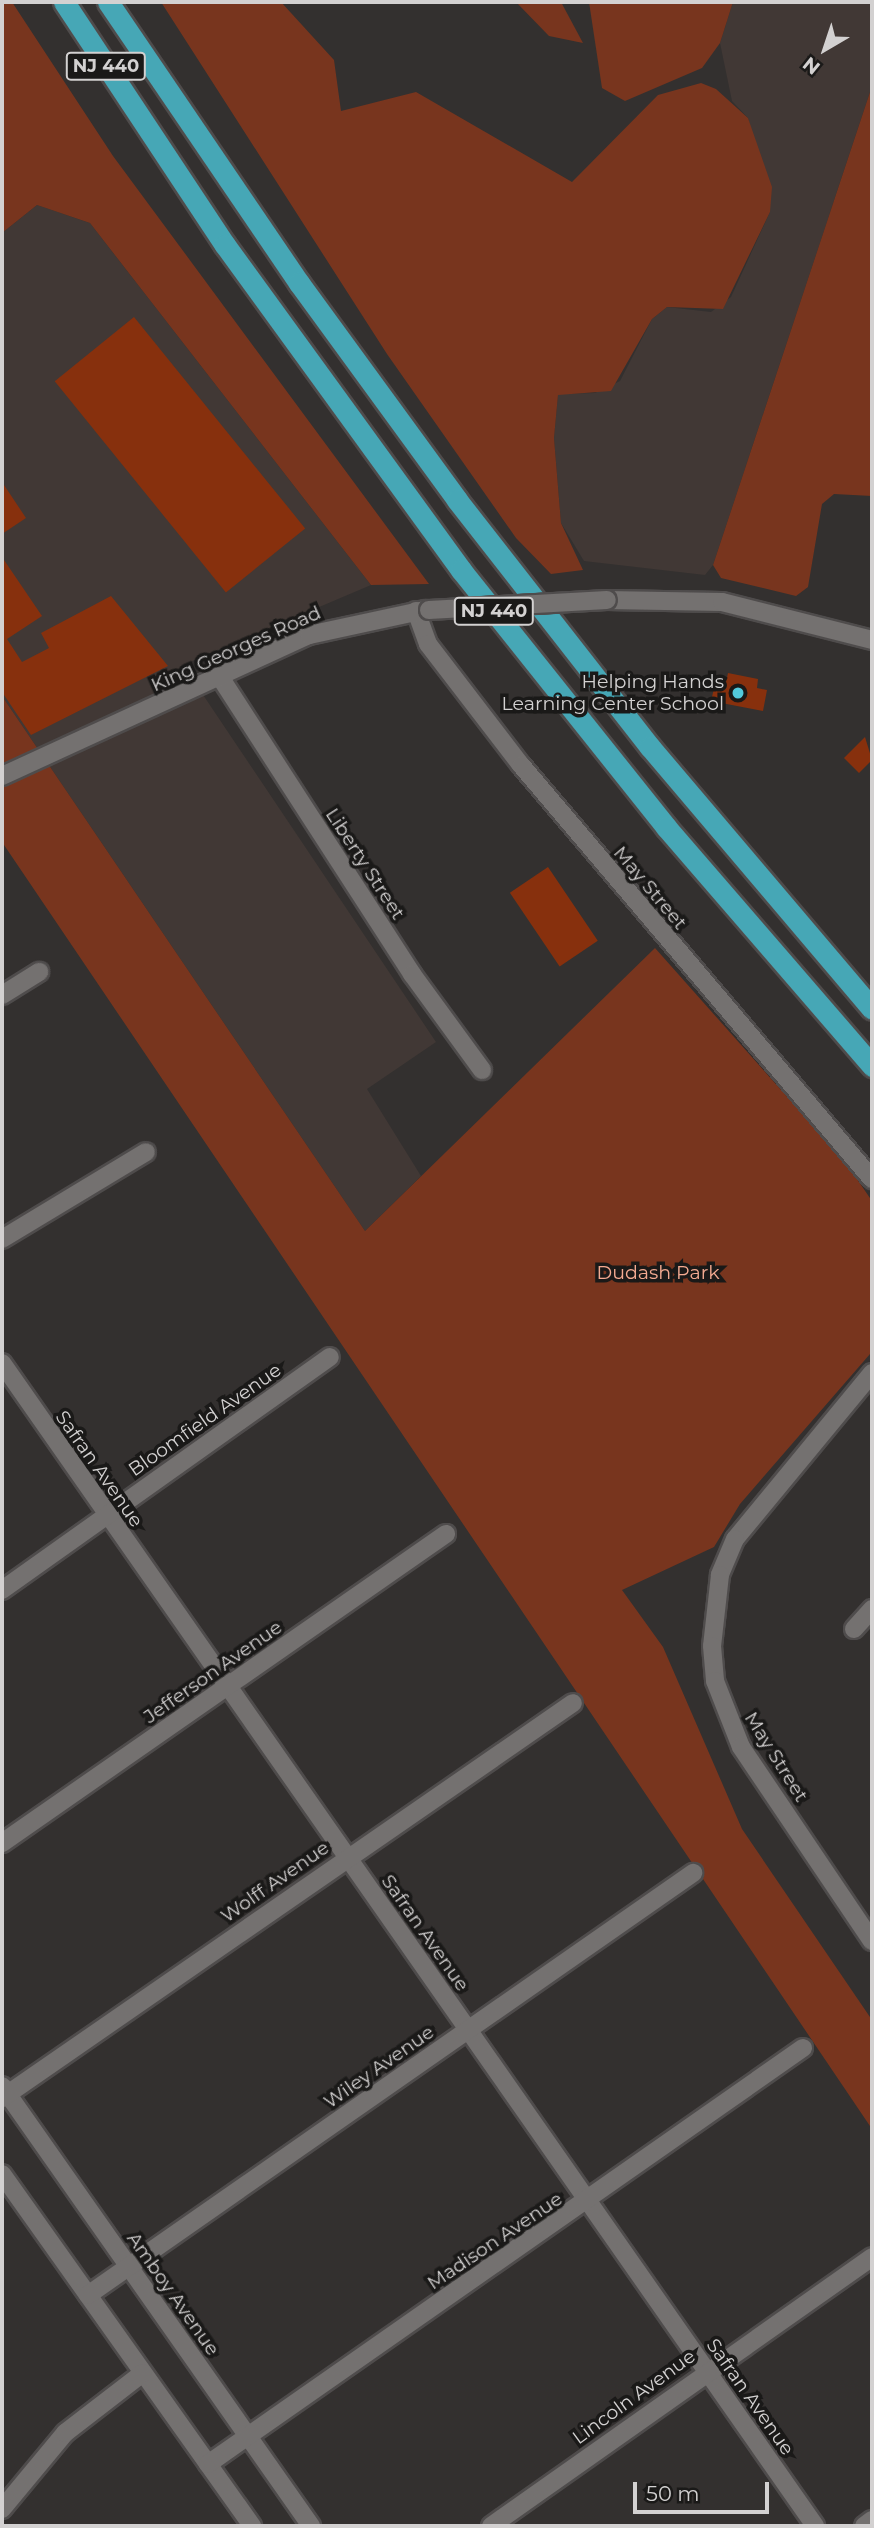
<!DOCTYPE html>
<style>
body{margin:0}
#map{position:relative;width:874px;height:2528px;overflow:hidden;background:#33302f;font-family:Montserrat,sans-serif}
div>[style]{position:absolute}
[style*='--x']{left:calc(var(--x)*1px);top:calc(var(--y)*1px);width:calc(var(--w)*1px);rotate:calc(var(--a)*1deg)}
.built>*{inset:0;background:#413835}
.green>*{inset:0;background:#78351e}
.building>*{inset:0;background:#87300d;transform-origin:0 0}
.roads{filter:drop-shadow(2px 0 #4f4c4c) drop-shadow(-2px 0 #4f4c4c) drop-shadow(0 2px #4f4c4c) drop-shadow(0 -2px #4f4c4c)}
.minor>*{height:18px;margin:-9px;padding:0 9px;transform-origin:9px;border-radius:9px;background:#747170}
.highway>*{height:21px;margin:-10.5px;padding:0 10.5px;transform-origin:10.5px;border-radius:10.5px;background:#46a7b6}
.bridges{filter:drop-shadow(2px 0 #4f4c4c) drop-shadow(-2px 0 #4f4c4c) drop-shadow(0 2px #4f4c4c) drop-shadow(0 -2px #4f4c4c)}
.minor-bridge>*{height:18px;margin:-9px;padding:0 9px;transform-origin:9px;border-radius:9px;background:#747170}
.dots>*{width:19px;height:19px;translate:-50% -50%;box-sizing:border-box;border:4px solid #1a1918;border-radius:50%}
span{translate:-50% -50%;white-space:nowrap;text-align:center;line-height:1.15;-webkit-text-stroke:7px #1a1918;paint-order:stroke}
.shield-label span{padding:2px 5px;background:#1a1918;border:2px solid;border-radius:5px;-webkit-text-stroke-width:0}
.shield-label{font-size:18px;color:#d3d1d1;font-weight:700}
.street-label{font-size:19px;color:#d3d1d1}
.poi-label{font-size:19px;color:#d3d1d1}
.right{translate:-100% -50%;text-align:right}
.park-label{font-size:19px;color:#f3aa91}
.frame{position:absolute;inset:0;border:4px solid #d3d1d1;pointer-events:none}
.north{position:absolute;left:790px;top:14px;width:70px;height:70px;-webkit-text-stroke:5px #1a1918;paint-order:stroke;rotate:219deg;font-size:19px;font-weight:700;line-height:28px;text-align:center;color:#d3d1d1}
.north::after{content:'';display:block;margin:auto;width:24px;height:32px;background:#d3d1d1;clip-path:polygon(50% 0,100% 100%,50% 72%,0 100%)}
.scale{position:absolute;left:633px;top:2482px;width:136px;height:32px;box-sizing:border-box;border:4px solid #d3d1d1;border-top:0;padding-left:9px;font-size:21px;line-height:24px;white-space:nowrap;color:#d3d1d1;-webkit-text-stroke:5px #1a1918;paint-order:stroke}
</style>
<div id="map">
<div class="built">
<i style="clip-path:polygon(733px 2px,872px 2px,872px 86px,713px 565px,705px 575px,584px 561px,561px 523px,554px 438px,558px 394px,595px 393px,620px 381px,652px 319px,667px 307px,711px 312px,731px 297px,770px 212px,748px 118px,732px 101px,720px 43px)"></i>
<i style="clip-path:polygon(37px 205px,90px 223px,371px 585px,183px 665px,436px 1042px,367px 1089px,421px 1176px,365px 1231px,2px 696px,2px 233px)"></i>
</div>
<div class="green">
<i style="clip-path:polygon(2px 2px,12px 2px,113px 156px,429px 584px,371px 585px,90px 223px,37px 205px,2px 233px)"></i>
<i style="clip-path:polygon(161px 2px,281px 2px,334px 60px,341px 111px,416px 92px,572px 182px,658px 95px,701px 83px,716px 89px,748px 118px,772px 187px,770px 212px,723px 309px,667px 307px,652px 319px,611px 391px,558px 395px,554px 438px,561px 523px,583px 570px,551px 574px,516px 538px,387px 354px)"></i>
<i style="clip-path:polygon(516px 2px,561px 2px,583px 43px,549px 36px)"></i>
<i style="clip-path:polygon(589px 2px,733px 2px,720px 43px,702px 68px,625px 101px,602px 88px)"></i>
<i style="clip-path:polygon(872px 86px,872px 496px,834px 494px,822px 504px,808px 587px,796px 596px,721px 578px,713px 565px)"></i>
<i style="clip-path:polygon(2px 696px,365px 1231px,655px 948px,846px 1163px,872px 1201px,870px 1354px,740px 1504px,714px 1547px,622px 1590px,663px 1647px,742px 1829px,872px 2020px,872px 2129px,2px 842px)"></i>
</div>
<div class="building">
<i style="left:134px;top:317px;width:272px;height:102px;rotate:51deg"></i>
<i style="clip-path:polygon(2px 482px,26px 518px,2px 534px)"></i>
<i style="clip-path:polygon(2px 557px,42px 616px,7px 639px,22px 662px,49px 648px,41px 633px,111px 596px,168px 666px,31px 735px,2px 692px)"></i>
<i style="clip-path:polygon(728px 673px,758px 679px,757px 688px,767px 690px,763px 711px,711px 701px,716px 680px,726px 682px)"></i>
<i style="clip-path:polygon(865px 737px,872px 760px,859px 773px,844px 758px)"></i>
<i style="left:548px;top:867px;width:89px;height:46px;rotate:56deg"></i>
</div>
<div class="roads">
<div class="minor">
<i style="--x:607;--y:600;--w:115;--a:1"></i>
<i style="--x:722;--y:602;--w:155;--a:14.2"></i>
<i style="--x:416;--y:611;--w:35;--a:70"></i>
<i style="--x:428;--y:644;--w:153;--a:52.5"></i>
<i style="--x:521;--y:765;--w:543;--a:49.71"></i>
<i style="--x:220;--y:677;--w:354;--a:57.1"></i>
<i style="--x:412;--y:974;--w:119;--a:53.9"></i>
<i style="--x:2;--y:776;--w:338;--a:-24.7"></i>
<i style="--x:309;--y:635;--w:119;--a:-12.2"></i>
<i style="--x:2;--y:995;--w:44;--a:-31.9"></i>
<i style="--x:2;--y:1239;--w:168;--a:-31.1"></i>
<i style="--x:2;--y:1363;--w:1419;--a:55.04"></i>
<i style="--x:872;--y:1373;--w:215;--a:129.5"></i>
<i style="--x:735;--y:1539;--w:39;--a:113"></i>
<i style="--x:720;--y:1575;--w:71;--a:96.4"></i>
<i style="--x:712;--y:1646;--w:35;--a:85"></i>
<i style="--x:715;--y:1681;--w:71;--a:68.5"></i>
<i style="--x:741;--y:1747;--w:234;--a:56"></i>
<i style="--x:2;--y:1590;--w:402;--a:-35.4"></i>
<i style="--x:854;--y:1629;--w:27;--a:-48"></i>
<i style="--x:2;--y:1843;--w:541;--a:-34.84"></i>
<i style="--x:2;--y:2086;--w:538;--a:54.92"></i>
<i style="--x:2;--y:2098;--w:694;--a:-34.67"></i>
<i style="--x:2;--y:2174;--w:432;--a:54.6"></i>
<i style="--x:88;--y:2295;--w:738;--a:-34.9"></i>
<i style="--x:208;--y:2464;--w:726;--a:-34.96"></i>
<i style="--x:2;--y:2509;--w:99;--a:-50.3"></i>
<i style="--x:65;--y:2433;--w:98;--a:-37.6"></i>
<i style="--x:491;--y:2526;--w:466;--a:-35.2"></i>
<i style="--x:864;--y:2526;--w:10;--a:-37"></i>
</div>
<div class="highway">
<i style="--x:64;--y:2;--w:291;--a:56.5"></i>
<i style="--x:225;--y:245;--w:402;--a:54"></i>
<i style="--x:461;--y:570;--w:329;--a:51.4"></i>
<i style="--x:666;--y:827;--w:316;--a:49.2"></i>
<i style="--x:108;--y:2;--w:340;--a:55.8"></i>
<i style="--x:299;--y:283;--w:268;--a:53.9"></i>
<i style="--x:457;--y:500;--w:313;--a:52"></i>
<i style="--x:650;--y:747;--w:343;--a:49.7"></i>
</div>
</div>
<div class="bridges">
<div class="minor-bridge">
<i style="--x:429;--y:610;--w:178;--a:-3.2"></i>
</div>
</div>
<div class="dots">
<i style="left:738px;top:693px;background:#53cadc"></i>
</div>
<div class="shield-label">
<span style="left:106px;top:66px">NJ 440</span>
<span style="left:494px;top:611px">NJ 440</span>
</div>
<div class="street-label">
<span style="left:236px;top:649px;rotate:-24deg">King Georges Road</span>
<span style="left:365px;top:864px;rotate:57deg">Liberty Street</span>
<span style="left:650px;top:888px;rotate:50deg">May Street</span>
<span style="left:205px;top:1420px;rotate:-35deg">Bloomfield Avenue</span>
<span style="left:99px;top:1469px;rotate:55deg">Safran Avenue</span>
<span style="left:213px;top:1672px;rotate:-35deg">Jefferson Avenue</span>
<span style="left:776px;top:1757px;rotate:58deg">May Street</span>
<span style="left:275px;top:1882px;rotate:-35deg">Wolff Avenue</span>
<span style="left:425px;top:1933px;rotate:55deg">Safran Avenue</span>
<span style="left:379px;top:2067px;rotate:-35deg">Wiley Avenue</span>
<span style="left:495px;top:2241px;rotate:-34deg">Madison Avenue</span>
<span style="left:173px;top:2294px;rotate:55deg">Amboy Avenue</span>
<span style="left:634px;top:2397px;rotate:-36deg">Lincoln Avenue</span>
<span style="left:750px;top:2397px;rotate:55deg">Safran Avenue</span>
</div>
<div class="poi-label">
<span class="right" style="left:724px;top:693px">Helping Hands<br>Learning Center School</span>
</div>
<div class="park-label">
<span style="left:658px;top:1273px">Dudash Park</span>
</div>
<div class="frame"></div>
<div class="north">N</div>
<div class="scale">50 m</div>
</div>
